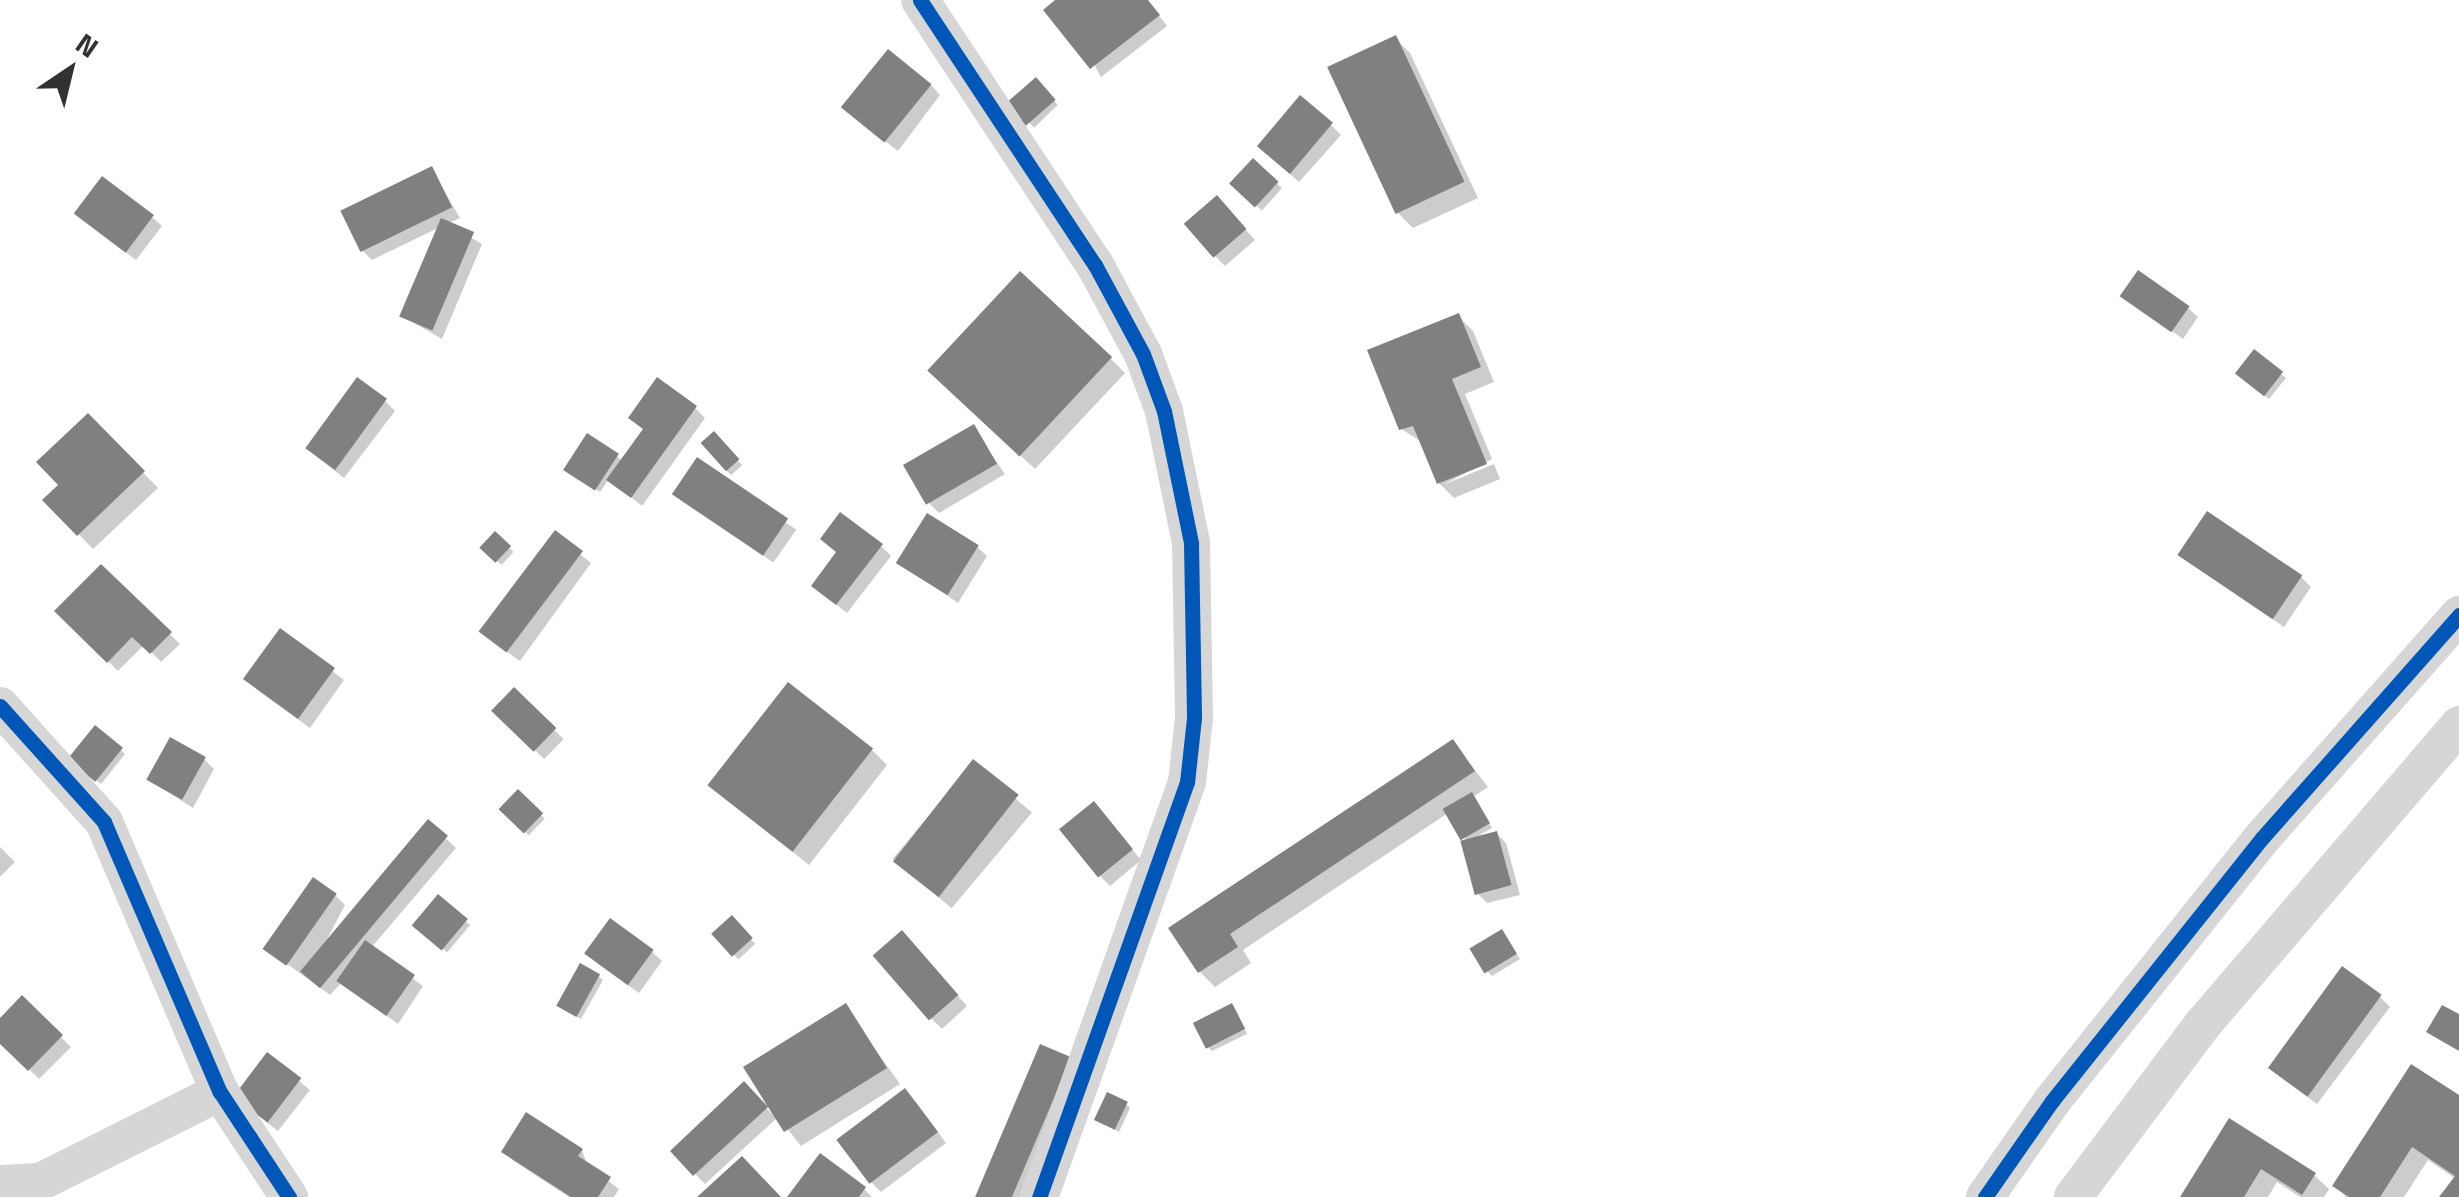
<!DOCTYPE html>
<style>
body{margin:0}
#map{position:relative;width:2459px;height:1197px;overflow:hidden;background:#fff;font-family:"Titillium Web",sans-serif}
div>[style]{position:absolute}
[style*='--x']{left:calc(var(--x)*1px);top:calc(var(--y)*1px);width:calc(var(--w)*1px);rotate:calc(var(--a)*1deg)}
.shadow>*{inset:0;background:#0003;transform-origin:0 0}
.building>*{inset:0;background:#808080;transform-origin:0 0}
.minor>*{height:38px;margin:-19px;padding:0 19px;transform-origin:19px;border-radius:19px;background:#d6d6d6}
.cycleway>*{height:15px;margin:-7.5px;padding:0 7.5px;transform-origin:7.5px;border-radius:7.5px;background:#0057b8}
span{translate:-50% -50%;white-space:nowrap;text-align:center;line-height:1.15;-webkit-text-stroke:10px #fff;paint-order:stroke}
.north{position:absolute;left:20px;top:20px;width:100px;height:100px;-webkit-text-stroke:8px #fff;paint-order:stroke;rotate:35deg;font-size:28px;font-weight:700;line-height:40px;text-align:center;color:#323232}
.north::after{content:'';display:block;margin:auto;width:35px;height:45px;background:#323232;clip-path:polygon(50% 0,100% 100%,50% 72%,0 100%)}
</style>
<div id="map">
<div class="shadow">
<i style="clip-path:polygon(1059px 0,1147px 0,1167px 26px,1101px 77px)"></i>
<i style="clip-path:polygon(1395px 38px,1410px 53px,1478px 198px,1413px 228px,1398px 213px)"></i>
<i style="left:1035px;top:81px;width:33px;height:33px;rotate:46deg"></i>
<i style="clip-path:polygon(931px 85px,940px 95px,898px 151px,855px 118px)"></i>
<i style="clip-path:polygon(1331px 125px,1341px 135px,1299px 182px,1268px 155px)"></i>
<i style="left:1253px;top:162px;width:39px;height:30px;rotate:42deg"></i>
<i style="clip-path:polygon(431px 169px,460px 218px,447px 224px,482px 244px,442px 339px,402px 316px,440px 227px,372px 260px,362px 250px)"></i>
<i style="clip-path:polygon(1226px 208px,1255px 240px,1225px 266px,1215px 256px)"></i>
<i style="clip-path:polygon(152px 217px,162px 226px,136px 260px,87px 223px)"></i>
<i style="clip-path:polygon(2123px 295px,2188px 308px,2198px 317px,2183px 339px)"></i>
<i style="clip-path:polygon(1458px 316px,1473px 331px,1494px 382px,1465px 394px,1492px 459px,1443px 485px,1494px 464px,1500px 479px,1454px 498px,1439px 483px,1422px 442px,1401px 429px)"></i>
<i style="clip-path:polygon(1110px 358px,1125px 373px,1035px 469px,945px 385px)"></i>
<i style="clip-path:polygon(2281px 374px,2286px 378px,2269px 399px,2242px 378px)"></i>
<i style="clip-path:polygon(385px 401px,395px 411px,344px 478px,317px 457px)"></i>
<i style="clip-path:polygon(695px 408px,705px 418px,642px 506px,609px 479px,600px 492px,571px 473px,617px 456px,622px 461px,645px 431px,631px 418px)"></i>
<i style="clip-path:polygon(88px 416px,158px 488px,93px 549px,46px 500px,62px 486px)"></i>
<i style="clip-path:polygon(973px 428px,1005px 474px,939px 513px,929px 503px)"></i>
<i style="left:714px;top:434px;width:42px;height:15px;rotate:48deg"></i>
<i style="left:698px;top:461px;width:120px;height:40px;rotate:35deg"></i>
<i style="clip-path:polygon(555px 534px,591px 563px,520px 661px,493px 642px)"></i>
<i style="left:495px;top:535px;width:25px;height:18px;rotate:42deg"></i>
<i style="clip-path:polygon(881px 546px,891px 556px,847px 613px,824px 595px,838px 553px)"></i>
<i style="clip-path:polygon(977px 547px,987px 556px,958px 603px,899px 562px)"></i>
<i style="clip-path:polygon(2180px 555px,2301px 577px,2311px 587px,2284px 627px)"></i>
<i style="clip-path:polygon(101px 567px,180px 644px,161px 662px,144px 645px,118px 671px,57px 611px)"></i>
<i style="clip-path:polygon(281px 632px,344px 680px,310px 728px,256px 689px)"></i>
<i style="left:514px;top:691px;width:69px;height:28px;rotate:44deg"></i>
<i style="clip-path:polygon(1453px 742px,1488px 787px,1473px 797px,1492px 828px,1478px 836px,1496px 833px,1506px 843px,1520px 895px,1487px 903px,1477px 893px,1467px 841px,1448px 813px,1243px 950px,1251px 963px,1215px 987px,1200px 972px,1171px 929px)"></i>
<i style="clip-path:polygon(121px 750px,125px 754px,101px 784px,75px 764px)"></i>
<i style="clip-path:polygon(872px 750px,887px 765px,809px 865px,711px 786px)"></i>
<i style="clip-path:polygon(204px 759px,214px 769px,193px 808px,149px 780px)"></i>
<i style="left:973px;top:763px;width:77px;height:125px;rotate:40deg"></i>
<i style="left:518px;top:793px;width:37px;height:23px;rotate:44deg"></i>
<i style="clip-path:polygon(1103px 814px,1141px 860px,1110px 886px,1100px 876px)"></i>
<i style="clip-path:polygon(428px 822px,456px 848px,371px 948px,423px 986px,398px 1024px,341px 983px,330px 995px,268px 950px,336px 896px,345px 905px,324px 945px)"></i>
<i style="clip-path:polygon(0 847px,15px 862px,0 877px)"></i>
<i style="left:438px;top:898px;width:42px;height:36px;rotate:40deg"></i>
<i style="left:732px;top:919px;width:34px;height:23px;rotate:47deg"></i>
<i style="clip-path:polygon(1505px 936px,1520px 959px,1492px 976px,1488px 972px)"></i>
<i style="clip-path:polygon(911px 943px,967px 1006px,942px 1029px,932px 1019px)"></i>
<i style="clip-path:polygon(652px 952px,662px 961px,639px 993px,597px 963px)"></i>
<i style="clip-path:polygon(598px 976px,603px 980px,581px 1019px,564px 1010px)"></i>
<i style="clip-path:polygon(2380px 997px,2390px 1007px,2317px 1104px,2279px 1076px)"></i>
<i style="clip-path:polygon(22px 999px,71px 1047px,39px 1079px,0 1041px,0 1022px)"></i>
<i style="clip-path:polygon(845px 1007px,900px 1084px,801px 1146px,778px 1117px,705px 1184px,673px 1151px,744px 1085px,773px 1115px)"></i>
<i style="clip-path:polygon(1236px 1010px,1247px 1034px,1212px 1051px,1208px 1047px)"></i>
<i style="clip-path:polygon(268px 1055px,310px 1090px,278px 1131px,246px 1106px)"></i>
<i style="clip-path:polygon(1069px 1059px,1026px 1197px,979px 1197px)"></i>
<i style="clip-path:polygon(2459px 1098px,2459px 1197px,2443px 1197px,2456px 1179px,2428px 1160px,2404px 1197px,2346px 1197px,2335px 1186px)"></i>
<i style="clip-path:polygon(915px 1101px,946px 1143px,881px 1192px,871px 1182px)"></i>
<i style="clip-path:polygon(1126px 1104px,1130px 1108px,1119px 1132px,1097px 1120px)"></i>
<i style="clip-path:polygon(527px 1116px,582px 1151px,588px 1166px,619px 1189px,614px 1197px,569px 1197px,514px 1161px,504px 1151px)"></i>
<i style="clip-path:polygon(2230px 1122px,2314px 1175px,2329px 1189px,2324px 1197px,2300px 1197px,2277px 1182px,2268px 1197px,2183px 1197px)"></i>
<i style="clip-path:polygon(864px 1189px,872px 1197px,790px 1197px)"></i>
</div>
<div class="building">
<i style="clip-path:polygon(1055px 0,1148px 0,1160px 15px,1090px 69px,1043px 10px)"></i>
<i style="left:1396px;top:35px;width:162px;height:76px;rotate:65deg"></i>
<i style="left:888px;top:49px;width:56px;height:75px;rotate:39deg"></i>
<i style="left:1036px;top:77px;width:30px;height:40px;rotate:49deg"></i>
<i style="left:1300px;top:95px;width:43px;height:67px;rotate:40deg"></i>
<i style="left:1253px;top:158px;width:35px;height:35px;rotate:43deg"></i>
<i style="left:432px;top:166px;width:46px;height:102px;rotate:64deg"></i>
<i style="left:102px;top:176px;width:65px;height:47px;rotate:37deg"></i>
<i style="left:1217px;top:195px;width:45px;height:44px;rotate:49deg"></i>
<i style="left:441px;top:218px;width:36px;height:107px;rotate:23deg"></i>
<i style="left:2138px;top:270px;width:63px;height:32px;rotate:35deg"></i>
<i style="left:1020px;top:271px;width:126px;height:136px;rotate:43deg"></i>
<i style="clip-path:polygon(1459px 313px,1481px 367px,1452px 379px,1487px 464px,1437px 484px,1413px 426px,1399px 430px,1367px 350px)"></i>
<i style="left:2254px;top:349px;width:37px;height:31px;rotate:38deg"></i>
<i style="left:357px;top:377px;width:37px;height:88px;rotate:36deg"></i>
<i style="clip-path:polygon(657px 377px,697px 406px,631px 498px,606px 480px,643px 429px,628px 418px)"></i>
<i style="clip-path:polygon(88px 413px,145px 471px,77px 536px,42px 500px,58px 485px,36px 462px)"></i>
<i style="left:974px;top:424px;width:46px;height:82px;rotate:60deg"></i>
<i style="left:714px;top:431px;width:38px;height:18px;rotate:48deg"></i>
<i style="left:587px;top:433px;width:38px;height:44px;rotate:33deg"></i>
<i style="left:697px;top:457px;width:110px;height:45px;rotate:34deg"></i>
<i style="left:2207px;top:511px;width:115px;height:53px;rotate:34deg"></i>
<i style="clip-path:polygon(840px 512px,883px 544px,836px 605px,811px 586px,836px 552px,820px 539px)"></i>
<i style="left:927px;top:513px;width:61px;height:59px;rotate:32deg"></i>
<i style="left:555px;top:530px;width:35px;height:127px;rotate:37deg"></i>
<i style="left:495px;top:531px;width:22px;height:23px;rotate:43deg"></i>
<i style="clip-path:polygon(101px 564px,172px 632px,150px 654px,132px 637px,107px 663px,54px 611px)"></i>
<i style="left:280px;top:628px;width:68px;height:63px;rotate:36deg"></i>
<i style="left:788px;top:682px;width:108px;height:131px;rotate:38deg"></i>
<i style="left:514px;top:687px;width:59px;height:33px;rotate:44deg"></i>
<i style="left:95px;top:725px;width:36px;height:44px;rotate:39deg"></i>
<i style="left:170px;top:737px;width:41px;height:49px;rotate:29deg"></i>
<i style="clip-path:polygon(1453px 739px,1475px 771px,1230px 934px,1238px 947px,1198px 973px,1168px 928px)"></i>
<i style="left:973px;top:759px;width:58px;height:130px;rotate:38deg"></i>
<i style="left:518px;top:789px;width:35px;height:28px;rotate:44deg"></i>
<i style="left:1472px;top:792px;width:36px;height:34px;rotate:60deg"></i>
<i style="left:1094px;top:801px;width:62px;height:45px;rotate:51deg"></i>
<i style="left:428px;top:819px;width:26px;height:199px;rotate:40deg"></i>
<i style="left:1497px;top:831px;width:56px;height:38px;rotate:75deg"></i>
<i style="left:313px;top:877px;width:29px;height:88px;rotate:35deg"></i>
<i style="left:438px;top:894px;width:39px;height:41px;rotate:40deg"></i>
<i style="left:732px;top:915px;width:31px;height:28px;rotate:48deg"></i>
<i style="left:610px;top:918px;width:54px;height:44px;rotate:36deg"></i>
<i style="left:1502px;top:929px;width:29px;height:38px;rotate:59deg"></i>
<i style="left:902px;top:930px;width:86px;height:39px;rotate:49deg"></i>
<i style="left:365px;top:940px;width:61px;height:50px;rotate:35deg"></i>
<i style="left:580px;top:963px;width:23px;height:49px;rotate:29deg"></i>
<i style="left:2342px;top:966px;width:49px;height:126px;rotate:36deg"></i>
<i style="clip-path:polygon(22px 995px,63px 1035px,28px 1071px,0 1044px,0 1018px)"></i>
<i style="clip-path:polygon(846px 1003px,887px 1068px,784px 1132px,768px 1107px,693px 1176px,670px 1151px,744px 1081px,768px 1107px,743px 1067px)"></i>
<i style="left:1232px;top:1003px;width:29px;height:44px;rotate:63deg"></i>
<i style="clip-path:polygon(2442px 1005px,2459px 1014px,2459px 1051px,2426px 1032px)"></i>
<i style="left:1040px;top:1044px;width:34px;height:166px;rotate:23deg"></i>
<i style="left:267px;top:1052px;width:43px;height:56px;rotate:37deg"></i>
<i style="clip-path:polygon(2411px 1064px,2459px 1095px,2459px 1197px,2439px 1197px,2455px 1176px,2412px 1147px,2380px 1197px,2349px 1197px,2332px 1186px)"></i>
<i style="left:905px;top:1088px;width:55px;height:86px;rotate:53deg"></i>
<i style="left:1107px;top:1092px;width:23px;height:31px;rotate:25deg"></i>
<i style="clip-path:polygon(526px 1112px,583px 1149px,578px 1156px,611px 1177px,598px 1197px,571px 1197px,501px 1152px)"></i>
<i style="clip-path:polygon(2229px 1118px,2316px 1173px,2302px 1195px,2261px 1169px,2244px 1197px,2180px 1197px)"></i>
<i style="clip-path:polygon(820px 1153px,866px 1187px,859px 1197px,787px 1197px)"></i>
<i style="clip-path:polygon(742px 1156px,781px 1197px,697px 1197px)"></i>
</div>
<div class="minor">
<i style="--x:920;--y:0;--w:318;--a:56.6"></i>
<i style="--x:1095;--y:265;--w:101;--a:61.7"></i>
<i style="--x:1143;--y:354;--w:61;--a:69.8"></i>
<i style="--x:1164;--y:411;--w:135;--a:78.4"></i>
<i style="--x:1191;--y:543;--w:175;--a:89"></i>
<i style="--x:1194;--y:718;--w:64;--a:96.2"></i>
<i style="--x:1187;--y:782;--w:441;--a:109.6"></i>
<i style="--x:0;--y:706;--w:156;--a:48.1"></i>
<i style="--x:104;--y:822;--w:294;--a:66.8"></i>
<i style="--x:220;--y:1092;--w:126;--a:56.7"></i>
<i style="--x:0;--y:1184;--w:40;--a:-2.9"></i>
<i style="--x:40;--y:1182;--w:201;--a:-26.6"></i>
<i style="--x:1985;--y:1197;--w:117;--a:-55.1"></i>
<i style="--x:2052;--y:1101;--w:337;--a:-51.4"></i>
<i style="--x:2262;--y:838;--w:298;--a:-48.5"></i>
<i style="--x:2073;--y:1197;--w:216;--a:-53.1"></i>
<i style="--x:2203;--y:1024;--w:394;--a:-49.4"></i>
</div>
<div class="cycleway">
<i style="--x:920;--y:0;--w:318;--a:56.6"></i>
<i style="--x:1095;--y:265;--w:101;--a:61.7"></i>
<i style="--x:1143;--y:354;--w:61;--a:69.8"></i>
<i style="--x:1164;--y:411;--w:135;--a:78.4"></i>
<i style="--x:1191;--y:543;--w:175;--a:89"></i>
<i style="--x:1194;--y:718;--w:64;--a:96.2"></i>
<i style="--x:1187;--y:782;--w:441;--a:109.6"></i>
<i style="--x:0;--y:706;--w:156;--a:48.1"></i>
<i style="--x:104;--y:822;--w:294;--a:66.8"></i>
<i style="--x:220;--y:1092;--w:126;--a:56.7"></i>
<i style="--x:1985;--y:1197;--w:117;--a:-55.1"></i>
<i style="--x:2052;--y:1101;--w:337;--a:-51.4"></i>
<i style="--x:2262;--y:838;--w:298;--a:-48.5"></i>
</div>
<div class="north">N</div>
</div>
